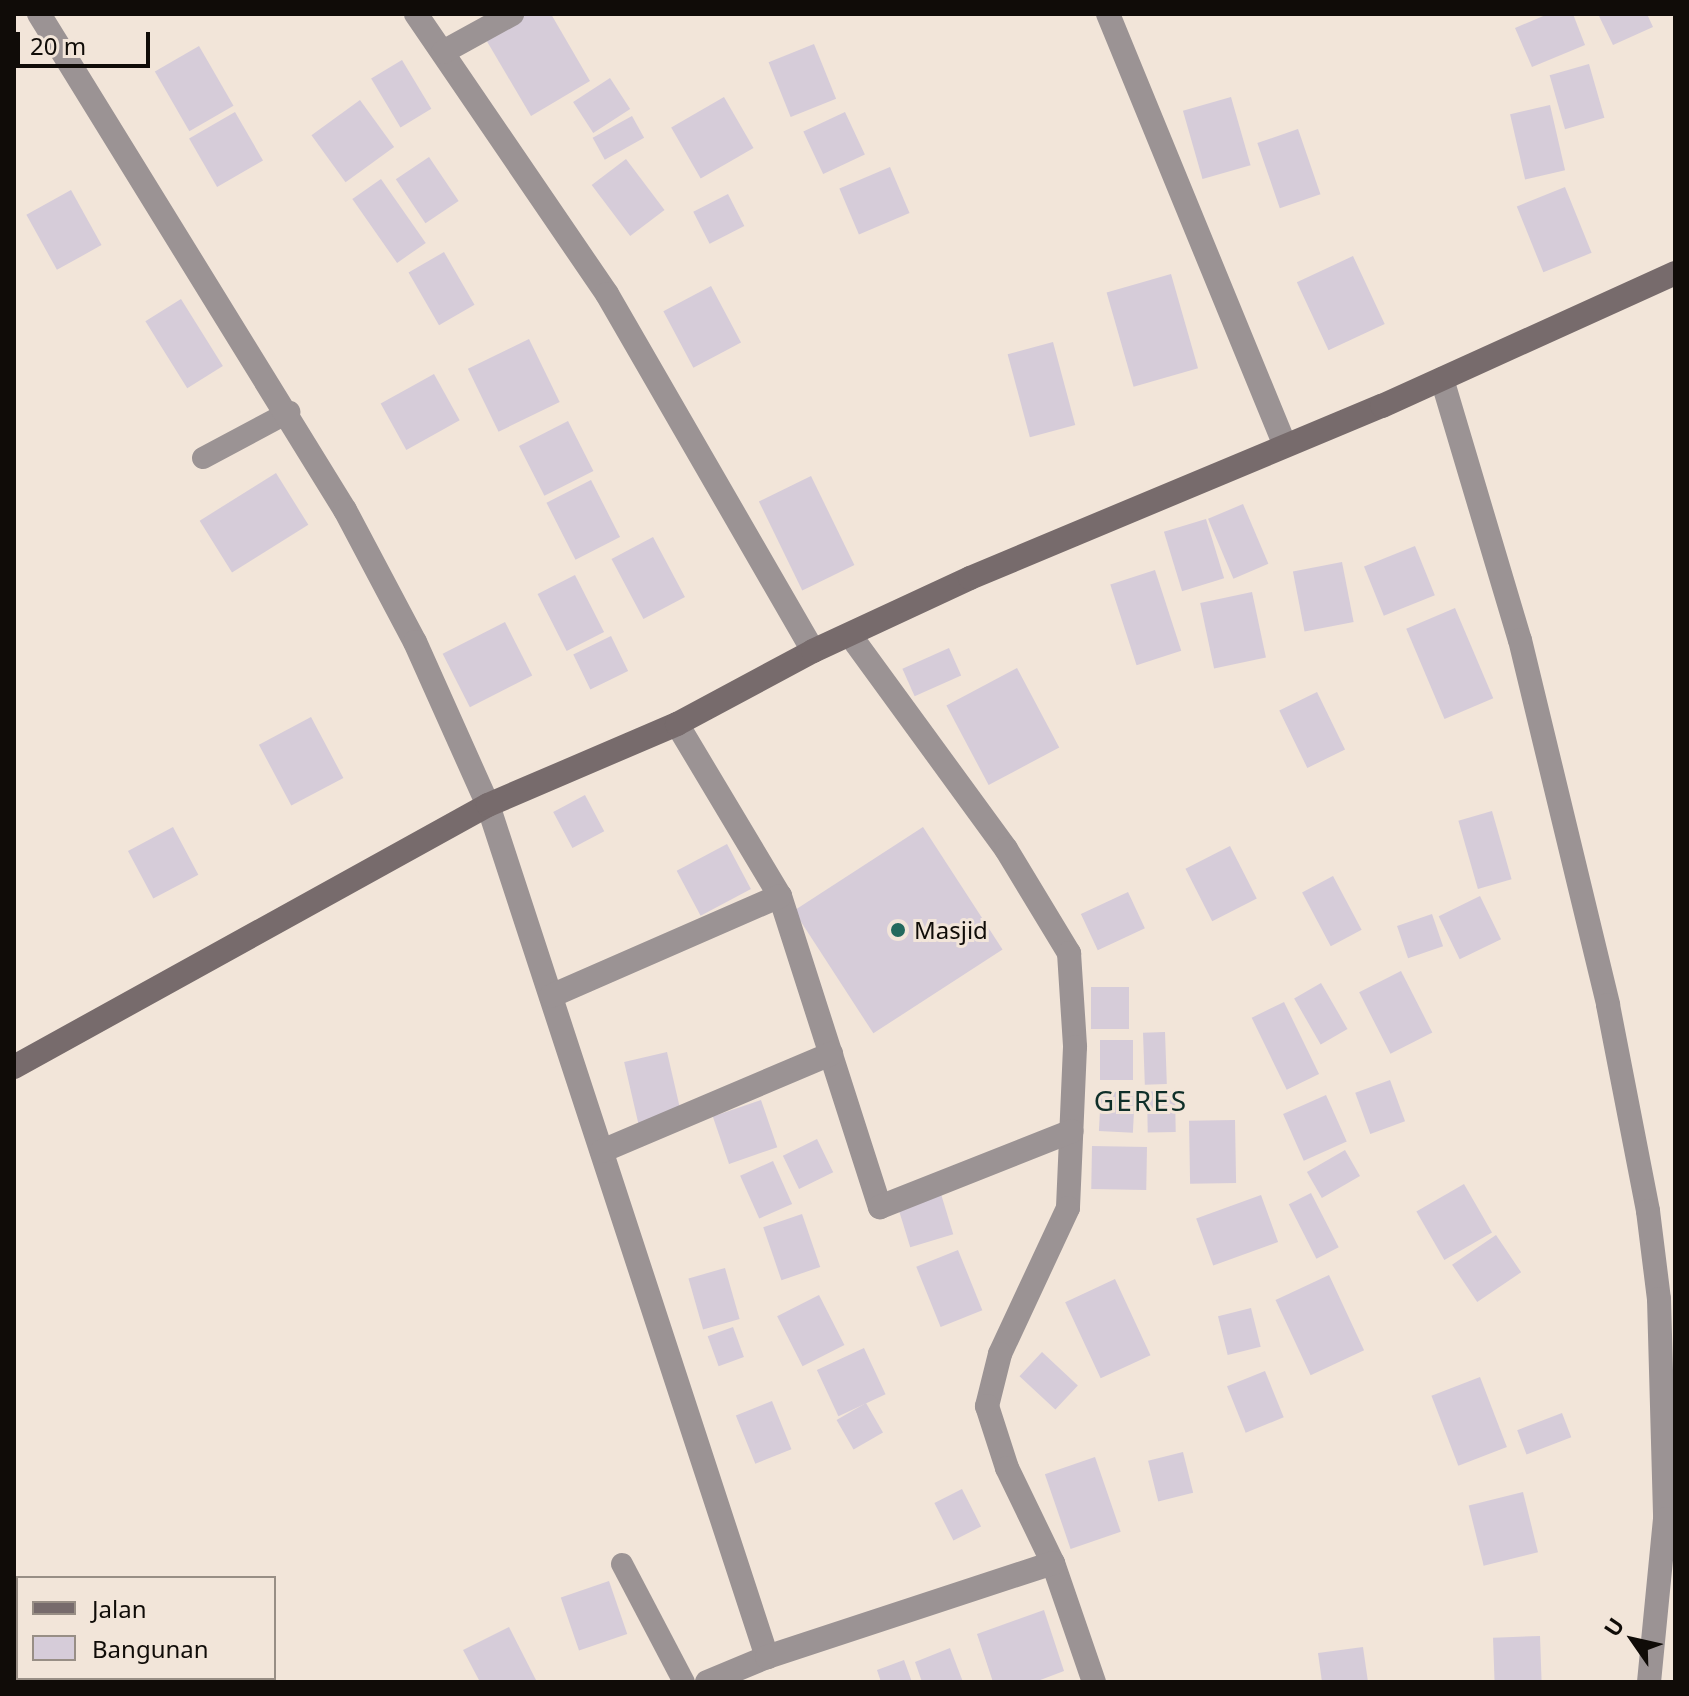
<!DOCTYPE html>
<style>
body{margin:0}
#map{position:relative;width:1689px;height:1696px;overflow:hidden;background:#f2e5d9;font-family:"Noto Sans",sans-serif}
div>[style]{position:absolute}
[style*='--x']{left:calc(var(--x)*1px);top:calc(var(--y)*1px);width:calc(var(--w)*1px);rotate:calc(var(--a)*1deg)}
.building>*{inset:0;background:#d6ccd9;transform-origin:0 0}
.lane>*{height:22px;margin:-11px;padding:0 11px;transform-origin:11px;border-radius:11px;background:#9b9394}
.street>*{height:24px;margin:-12px;padding:0 12px;transform-origin:12px;border-radius:12px;background:#9b9394}
.secondary>*{height:24px;margin:-12px;padding:0 12px;transform-origin:12px;border-radius:12px;background:#776b6c}
.dots>*{width:22px;height:22px;translate:-50% -50%;box-sizing:border-box;border:4px solid #f2e5d9;border-radius:50%}
span{translate:-50% -50%;white-space:nowrap;text-align:center;line-height:1.15;-webkit-text-stroke:6px #f2e5d9;paint-order:stroke}
.poi-label{font-size:24px;color:#100c08}
.left{translate:0 -50%;text-align:left}
.quarter-label{font-size:28px;color:#0f2f29;letter-spacing:2px}
.frame{position:absolute;inset:0;border:16px solid #100c08;pointer-events:none}
.legend{position:absolute;left:16px;top:1576px;width:260px;height:104px;box-sizing:border-box;background:#f2e5d9;border:2px solid #988e85;margin:0;padding:10px 14px;list-style:none;font-size:24px;color:#100c08}
.legend li{display:flex;align-items:center;gap:16px;height:40px}
.legend b{width:40px;border:2px solid #988e85}
.north{position:absolute;left:1593px;top:1600px;width:80px;height:80px;-webkit-text-stroke:6px #f2e5d9;paint-order:stroke;rotate:304deg;font-size:22px;font-weight:700;line-height:32px;text-align:center;color:#100c08}
.north::after{content:'';display:block;margin:auto;width:28px;height:36px;background:#100c08;clip-path:polygon(50% 0,100% 100%,50% 72%,0 100%)}
.scale{position:absolute;left:16px;top:32px;width:134px;height:36px;box-sizing:border-box;border:4px solid #100c08;border-top:0;padding-left:10px;font-size:24px;line-height:28px;white-space:nowrap;color:#100c08;-webkit-text-stroke:6px #f2e5d9;paint-order:stroke}
</style>
<div id="map">
<div class="building">
<i style="clip-path:polygon(525px 14px,551px 14px,590px 81px,531px 116px,485px 38px)"></i>
<i style="clip-path:polygon(1548px 14px,1573px 14px,1585px 45px,1532px 67px,1515px 28px)"></i>
<i style="clip-path:polygon(1598px 14px,1647px 14px,1653px 27px,1613px 45px)"></i>
<i style="left:814px;top:44px;width:59px;height:49px;rotate:68deg"></i>
<i style="left:199px;top:46px;width:69px;height:51px;rotate:60deg"></i>
<i style="left:402px;top:60px;width:57px;height:36px;rotate:59deg"></i>
<i style="left:1589px;top:64px;width:56px;height:41px;rotate:74deg"></i>
<i style="left:610px;top:78px;width:37px;height:44px;rotate:57deg"></i>
<i style="left:724px;top:97px;width:59px;height:61px;rotate:60deg"></i>
<i style="left:1231px;top:97px;width:71px;height:50px;rotate:74deg"></i>
<i style="left:360px;top:100px;width:58px;height:60px;rotate:54deg"></i>
<i style="left:1550px;top:105px;width:67px;height:41px;rotate:77deg"></i>
<i style="left:235px;top:112px;width:56px;height:53px;rotate:60deg"></i>
<i style="left:845px;top:112px;width:47px;height:46px;rotate:65deg"></i>
<i style="left:632px;top:116px;width:25px;height:45px;rotate:61deg"></i>
<i style="left:1298px;top:129px;width:69px;height:43px;rotate:71deg"></i>
<i style="left:429px;top:157px;width:53px;height:40px;rotate:56deg"></i>
<i style="left:626px;top:159px;width:64px;height:43px;rotate:53deg"></i>
<i style="left:890px;top:167px;width:50px;height:55px;rotate:67deg"></i>
<i style="left:381px;top:179px;width:78px;height:35px;rotate:55deg"></i>
<i style="left:1565px;top:187px;width:71px;height:52px;rotate:68deg"></i>
<i style="left:71px;top:190px;width:63px;height:51px;rotate:61deg"></i>
<i style="left:728px;top:194px;width:36px;height:39px;rotate:63deg"></i>
<i style="left:444px;top:252px;width:61px;height:41px;rotate:60deg"></i>
<i style="left:1353px;top:256px;width:75px;height:62px;rotate:65deg"></i>
<i style="left:1171px;top:274px;width:98px;height:67px;rotate:74deg"></i>
<i style="left:711px;top:286px;width:64px;height:54px;rotate:62deg"></i>
<i style="left:181px;top:299px;width:79px;height:42px;rotate:58deg"></i>
<i style="left:529px;top:339px;width:70px;height:68px;rotate:64deg"></i>
<i style="left:1053px;top:342px;width:86px;height:47px;rotate:75deg"></i>
<i style="left:434px;top:374px;width:53px;height:61px;rotate:61deg"></i>
<i style="left:568px;top:421px;width:56px;height:55px;rotate:63deg"></i>
<i style="left:276px;top:473px;width:61px;height:90px;rotate:58deg"></i>
<i style="left:811px;top:476px;width:99px;height:58px;rotate:64deg"></i>
<i style="left:591px;top:480px;width:64px;height:50px;rotate:63deg"></i>
<i style="left:1243px;top:504px;width:65px;height:38px;rotate:67deg"></i>
<i style="left:1206px;top:519px;width:62px;height:44px;rotate:73deg"></i>
<i style="left:653px;top:537px;width:68px;height:47px;rotate:62deg"></i>
<i style="left:1415px;top:546px;width:53px;height:55px;rotate:68deg"></i>
<i style="left:1342px;top:562px;width:61px;height:50px;rotate:79deg"></i>
<i style="left:1155px;top:570px;width:85px;height:47px;rotate:72deg"></i>
<i style="left:575px;top:575px;width:64px;height:42px;rotate:63deg"></i>
<i style="left:1252px;top:592px;width:67px;height:53px;rotate:78deg"></i>
<i style="left:1455px;top:608px;width:98px;height:53px;rotate:67deg"></i>
<i style="left:505px;top:622px;width:60px;height:70px;rotate:63deg"></i>
<i style="left:611px;top:636px;width:39px;height:42px;rotate:64deg"></i>
<i style="left:949px;top:648px;width:30px;height:51px;rotate:66deg"></i>
<i style="left:1017px;top:668px;width:90px;height:80px;rotate:62deg"></i>
<i style="left:1317px;top:692px;width:64px;height:42px;rotate:64deg"></i>
<i style="left:311px;top:717px;width:69px;height:59px;rotate:62deg"></i>
<i style="left:585px;top:795px;width:41px;height:36px;rotate:62deg"></i>
<i style="left:1492px;top:811px;width:71px;height:35px;rotate:74deg"></i>
<i style="left:173px;top:827px;width:54px;height:51px;rotate:62deg"></i>
<i style="left:923px;top:827px;width:146px;height:154px;rotate:57deg"></i>
<i style="left:727px;top:844px;width:51px;height:57px;rotate:62deg"></i>
<i style="left:1230px;top:846px;width:59px;height:50px;rotate:63deg"></i>
<i style="left:1333px;top:876px;width:61px;height:35px;rotate:62deg"></i>
<i style="left:1128px;top:892px;width:40px;height:52px;rotate:65deg"></i>
<i style="left:1480px;top:896px;width:48px;height:46px;rotate:64deg"></i>
<i style="left:1432px;top:914px;width:34px;height:37px;rotate:71deg"></i>
<i style="left:1401px;top:971px;width:69px;height:47px;rotate:63deg"></i>
<i style="left:1321px;top:983px;width:53px;height:31px;rotate:60deg"></i>
<i style="left:1129px;top:987px;width:42px;height:38px;rotate:90deg"></i>
<i style="left:1284px;top:1002px;width:80px;height:36px;rotate:64deg"></i>
<i style="left:1165px;top:1032px;width:52px;height:22px;rotate:88deg"></i>
<i style="left:1133px;top:1040px;width:40px;height:33px;rotate:90deg"></i>
<i style="left:667px;top:1052px;width:63px;height:44px;rotate:77deg"></i>
<i style="left:1390px;top:1080px;width:44px;height:37px;rotate:70deg"></i>
<i style="left:1101px;top:1091px;width:34px;height:40px;rotate:3deg"></i>
<i style="left:1175px;top:1091px;width:41px;height:28px;rotate:89deg"></i>
<i style="left:1326px;top:1095px;width:51px;height:47px;rotate:66deg"></i>
<i style="left:761px;top:1100px;width:50px;height:51px;rotate:71deg"></i>
<i style="left:1235px;top:1120px;width:63px;height:46px;rotate:89deg"></i>
<i style="left:817px;top:1139px;width:37px;height:38px;rotate:64deg"></i>
<i style="left:1092px;top:1146px;width:55px;height:43px;rotate:1deg"></i>
<i style="left:1345px;top:1150px;width:30px;height:44px;rotate:60deg"></i>
<i style="left:773px;top:1161px;width:47px;height:36px;rotate:66deg"></i>
<i style="left:1464px;top:1184px;width:56px;height:55px;rotate:60deg"></i>
<i style="left:1311px;top:1193px;width:61px;height:25px;rotate:63deg"></i>
<i style="left:941px;top:1194px;width:42px;height:45px;rotate:73deg"></i>
<i style="left:1261px;top:1195px;width:50px;height:69px;rotate:70deg"></i>
<i style="left:802px;top:1214px;width:56px;height:41px;rotate:71deg"></i>
<i style="left:1496px;top:1235px;width:45px;height:53px;rotate:56deg"></i>
<i style="left:958px;top:1250px;width:65px;height:45px;rotate:68deg"></i>
<i style="left:725px;top:1268px;width:53px;height:38px;rotate:74deg"></i>
<i style="left:1329px;top:1275px;width:83px;height:59px;rotate:65deg"></i>
<i style="left:1115px;top:1279px;width:84px;height:55px;rotate:65deg"></i>
<i style="left:819px;top:1295px;width:56px;height:47px;rotate:63deg"></i>
<i style="left:1251px;top:1308px;width:40px;height:34px;rotate:76deg"></i>
<i style="left:733px;top:1327px;width:32px;height:27px;rotate:70deg"></i>
<i style="left:864px;top:1348px;width:51px;height:52px;rotate:65deg"></i>
<i style="left:1042px;top:1352px;width:49px;height:33px;rotate:43deg"></i>
<i style="left:1265px;top:1371px;width:50px;height:41px;rotate:68deg"></i>
<i style="left:1480px;top:1377px;width:75px;height:52px;rotate:69deg"></i>
<i style="left:772px;top:1401px;width:52px;height:39px;rotate:68deg"></i>
<i style="left:866px;top:1403px;width:34px;height:34px;rotate:60deg"></i>
<i style="left:1562px;top:1413px;width:26px;height:48px;rotate:69deg"></i>
<i style="left:1183px;top:1452px;width:42px;height:36px;rotate:76deg"></i>
<i style="left:1095px;top:1457px;width:79px;height:53px;rotate:71deg"></i>
<i style="left:962px;top:1489px;width:42px;height:31px;rotate:63deg"></i>
<i style="left:1523px;top:1492px;width:62px;height:56px;rotate:76deg"></i>
<i style="left:609px;top:1581px;width:56px;height:51px;rotate:71deg"></i>
<i style="clip-path:polygon(1044px 1610px,1064px 1671px,1035px 1682px,993px 1682px,977px 1634px)"></i>
<i style="clip-path:polygon(509px 1627px,537px 1682px,480px 1682px,463px 1650px)"></i>
<i style="left:1540px;top:1636px;width:46px;height:47px;rotate:88deg"></i>
<i style="clip-path:polygon(1363px 1647px,1368px 1682px,1322px 1682px,1318px 1653px)"></i>
<i style="clip-path:polygon(950px 1648px,963px 1682px,922px 1682px,915px 1662px)"></i>
<i style="clip-path:polygon(904px 1660px,912px 1682px,881px 1682px,877px 1670px)"></i>
</div>
<div class="lane">
<i style="--x:203;--y:458;--w:98;--a:-28.1"></i>
<i style="--x:622;--y:1564;--w:133;--a:62.3"></i>
</div>
<div class="street">
<i style="--x:39;--y:14;--w:583;--a:58.33"></i>
<i style="--x:345;--y:510;--w:149;--a:62.1"></i>
<i style="--x:415;--y:642;--w:179;--a:65.9"></i>
<i style="--x:488;--y:805;--w:897;--a:71.87"></i>
<i style="--x:767;--y:1657;--w:65;--a:157.4"></i>
<i style="--x:416;--y:14;--w:339;--a:55.7"></i>
<i style="--x:607;--y:294;--w:412;--a:60"></i>
<i style="--x:1108;--y:14;--w:466;--a:67.7"></i>
<i style="--x:443;--y:52;--w:79;--a:-28.8"></i>
<i style="--x:1442;--y:379;--w:272;--a:73.4"></i>
<i style="--x:1520;--y:640;--w:375;--a:76.4"></i>
<i style="--x:1608;--y:1005;--w:210;--a:79"></i>
<i style="--x:1648;--y:1211;--w:89;--a:82.9"></i>
<i style="--x:1659;--y:1299;--w:220;--a:88.4"></i>
<i style="--x:1665;--y:1519;--w:164;--a:95.6"></i>
<i style="--x:850;--y:635;--w:265;--a:53.9"></i>
<i style="--x:1006;--y:849;--w:122;--a:58.8"></i>
<i style="--x:1069;--y:953;--w:94;--a:86.3"></i>
<i style="--x:1075;--y:1047;--w:161;--a:92.5"></i>
<i style="--x:1068;--y:1208;--w:161;--a:115"></i>
<i style="--x:1000;--y:1354;--w:54;--a:104"></i>
<i style="--x:987;--y:1406;--w:65;--a:72.1"></i>
<i style="--x:1007;--y:1468;--w:106;--a:64.2"></i>
<i style="--x:1053;--y:1563;--w:126;--a:71"></i>
<i style="--x:677;--y:724;--w:200;--a:59.1"></i>
<i style="--x:780;--y:896;--w:327;--a:72.2"></i>
<i style="--x:880;--y:1207;--w:206;--a:-21.6"></i>
<i style="--x:551;--y:996;--w:250;--a:-23.6"></i>
<i style="--x:602;--y:1151;--w:249;--a:-23"></i>
<i style="--x:767;--y:1657;--w:301;--a:-18.2"></i>
</div>
<div class="secondary">
<i style="--x:14;--y:1067;--w:542;--a:-28.93"></i>
<i style="--x:488;--y:805;--w:206;--a:-23.2"></i>
<i style="--x:677;--y:724;--w:154;--a:-28.2"></i>
<i style="--x:813;--y:651;--w:173;--a:-24.9"></i>
<i style="--x:970;--y:578;--w:446;--a:-22.7"></i>
<i style="--x:1382;--y:406;--w:322;--a:-24.4"></i>
</div>
<div class="dots">
<i style="left:898px;top:930px;background:#23695d"></i>
</div>
<div class="poi-label">
<span class="left" style="left:914px;top:930px">Masjid</span>
</div>
<div class="quarter-label">
<span style="left:1141px;top:1100px">GERES</span>
</div>
<div class="frame"></div>
<ul class="legend">
<li><b style="height:10px;background:#776b6c"></b>Jalan</li>
<li><b style="height:22px;background:#d6ccd9"></b>Bangunan</li>
</ul>
<div class="north">U</div>
<div class="scale">20 m</div>
</div>
